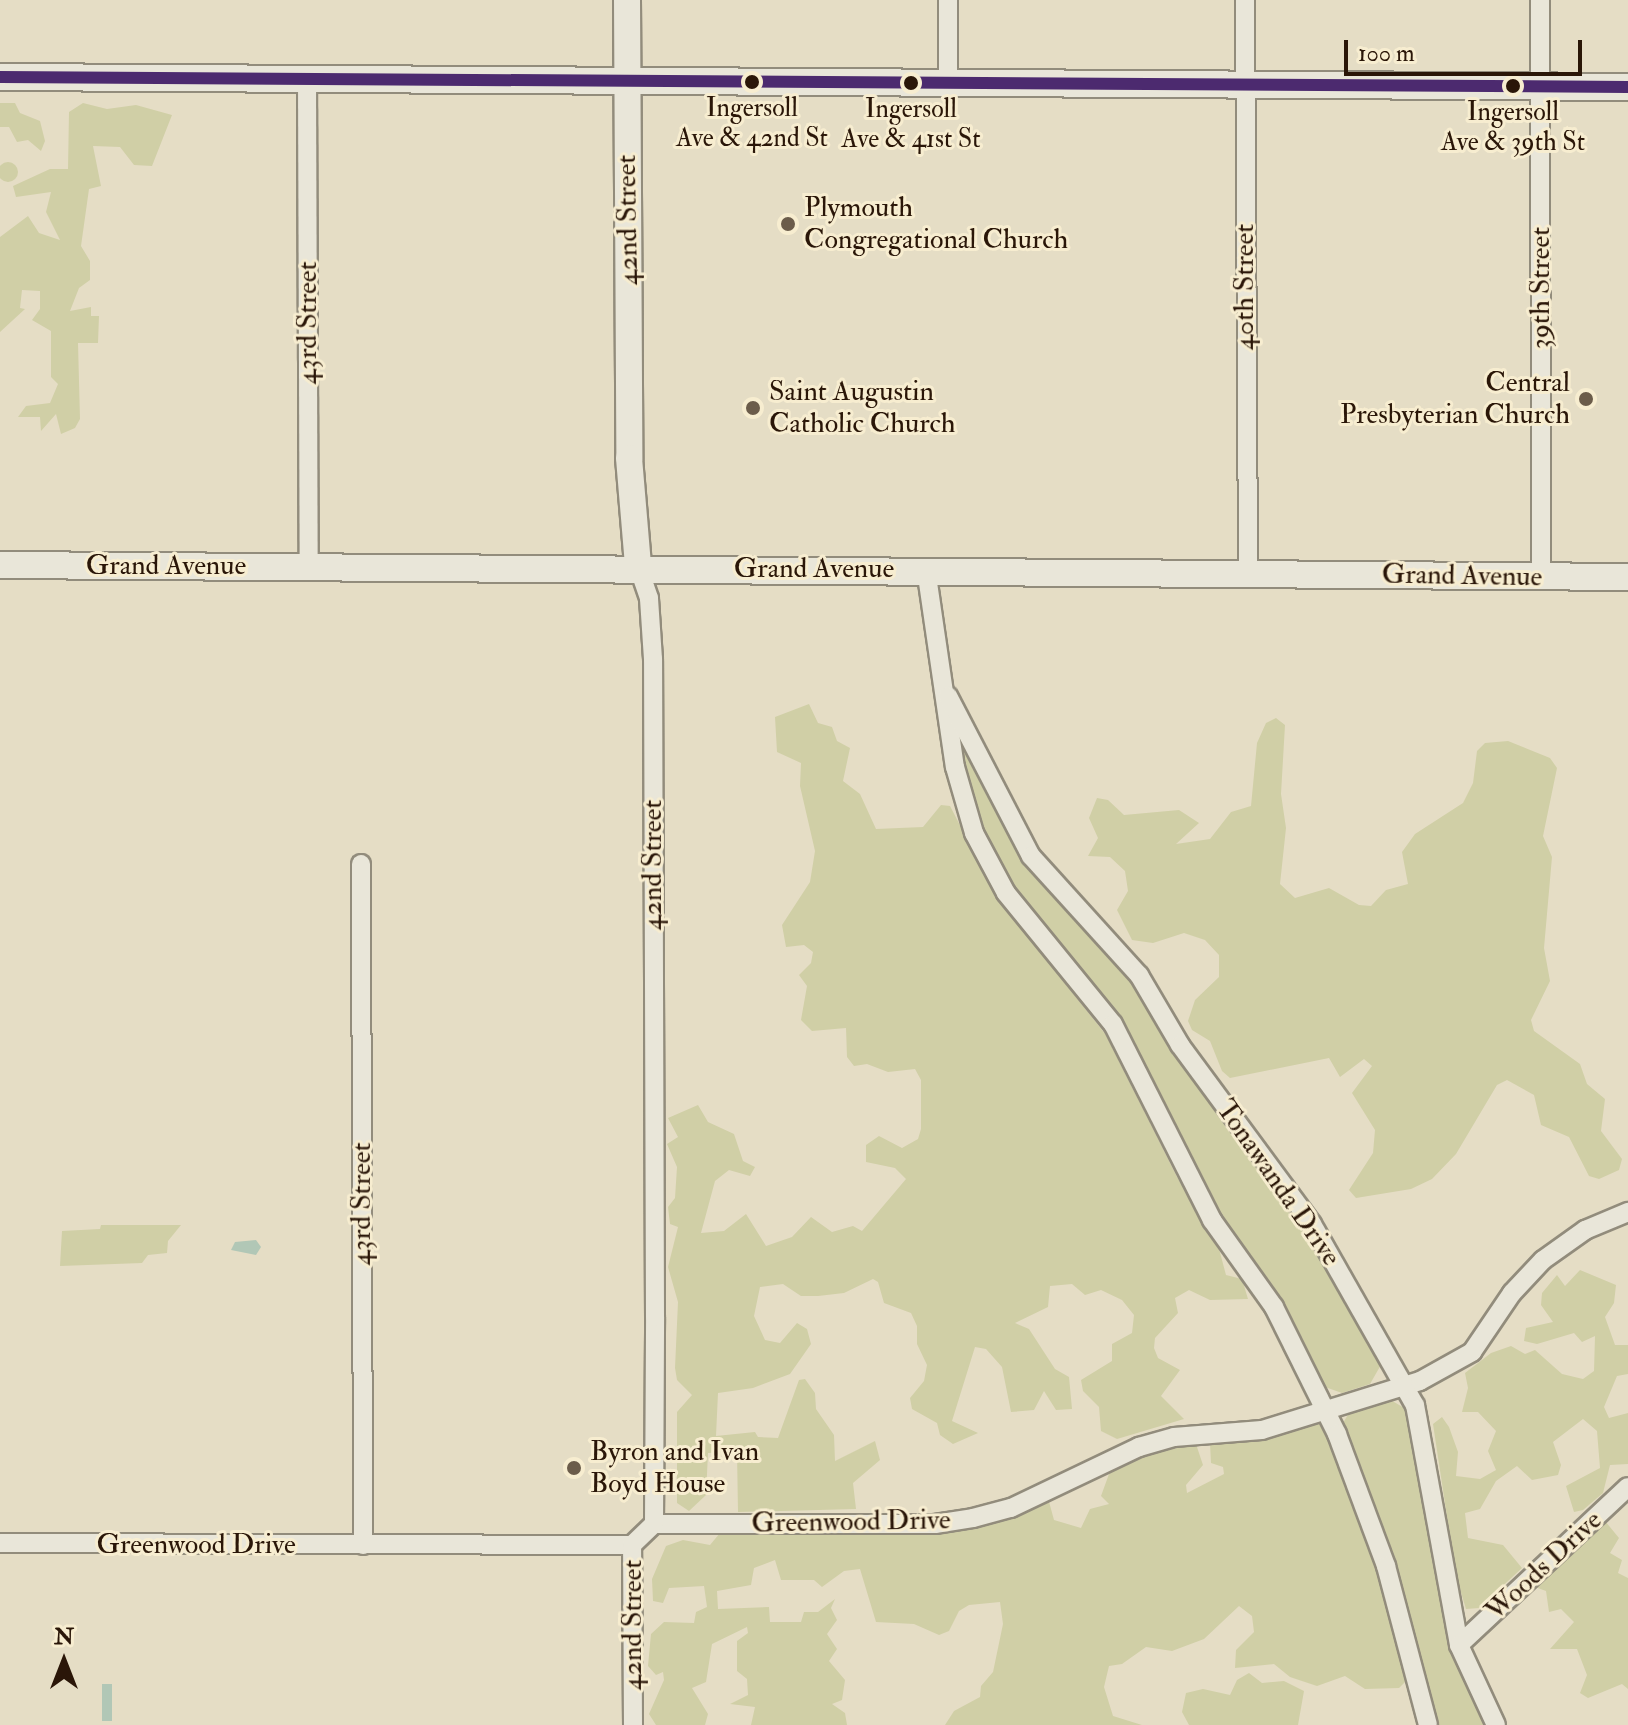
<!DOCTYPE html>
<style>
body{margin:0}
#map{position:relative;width:1628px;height:1725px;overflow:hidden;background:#e5ddc5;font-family:"IM FELL Double Pica",serif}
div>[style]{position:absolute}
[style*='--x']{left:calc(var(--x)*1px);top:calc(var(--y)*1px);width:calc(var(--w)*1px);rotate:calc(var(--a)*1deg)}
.green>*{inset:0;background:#d0cfa6}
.round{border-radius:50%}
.water>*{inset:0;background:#b1c7b6;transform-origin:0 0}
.roads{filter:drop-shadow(2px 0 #928c7c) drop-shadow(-2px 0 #928c7c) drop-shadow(0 2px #928c7c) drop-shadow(0 -2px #928c7c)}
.street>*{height:18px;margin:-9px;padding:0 9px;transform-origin:9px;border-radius:9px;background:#e9e6d9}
.secondary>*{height:26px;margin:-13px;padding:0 13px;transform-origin:13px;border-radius:13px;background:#e9e6d9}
.bus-1>*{height:12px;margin:-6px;padding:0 6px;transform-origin:6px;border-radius:6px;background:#4c2a6f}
.dots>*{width:22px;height:22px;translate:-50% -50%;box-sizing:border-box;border:4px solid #f7edd0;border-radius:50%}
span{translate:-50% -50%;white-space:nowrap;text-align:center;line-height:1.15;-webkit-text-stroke:6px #f7edd0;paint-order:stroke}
.bus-label{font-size:26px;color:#2a1608}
.poi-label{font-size:28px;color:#2a1608}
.left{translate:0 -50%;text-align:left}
.right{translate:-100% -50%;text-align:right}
.street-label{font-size:28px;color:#2a1608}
.north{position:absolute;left:24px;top:1621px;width:80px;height:80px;-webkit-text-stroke:6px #f7edd0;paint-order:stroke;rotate:0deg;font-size:22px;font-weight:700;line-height:32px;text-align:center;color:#2a1608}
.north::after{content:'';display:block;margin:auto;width:28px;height:36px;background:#2a1608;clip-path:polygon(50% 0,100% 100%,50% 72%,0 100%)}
.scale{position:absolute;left:1344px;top:40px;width:238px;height:36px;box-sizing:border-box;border:4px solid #2a1608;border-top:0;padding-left:10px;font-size:24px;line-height:28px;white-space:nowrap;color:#2a1608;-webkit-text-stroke:6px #f7edd0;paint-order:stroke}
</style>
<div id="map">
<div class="green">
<i style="clip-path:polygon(0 103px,15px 103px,20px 113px,40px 121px,45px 141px,41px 151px,28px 140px,17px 142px,9px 127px,0 127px)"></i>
<i style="clip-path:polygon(83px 103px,107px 109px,136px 105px,172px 115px,152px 166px,134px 165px,120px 147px,93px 146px,101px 186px,89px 189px,81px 246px,90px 261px,90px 280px,79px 288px,70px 311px,91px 307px,91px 316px,99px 316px,98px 343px,78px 343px,80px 419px,75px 428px,61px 434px,56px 414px,41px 431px,40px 417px,18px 417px,26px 406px,50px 403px,58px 384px,51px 377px,51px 331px,32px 320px,40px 309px,40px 291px,22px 290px,20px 308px,25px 309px,0 332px,0 237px,28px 216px,39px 233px,60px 240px,46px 212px,51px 192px,16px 197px,13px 186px,50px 169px,68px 169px,69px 112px)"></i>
<i class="round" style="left:-2px;top:162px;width:20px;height:20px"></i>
<i style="clip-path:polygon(809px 704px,818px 723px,832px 727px,837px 741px,850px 748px,843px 781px,860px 794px,876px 829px,923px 827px,941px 805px,950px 806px,999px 900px,1106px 1035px,1177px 1177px,1218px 1245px,1226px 1275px,1242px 1279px,1248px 1299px,1210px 1300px,1189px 1290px,1175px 1298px,1178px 1313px,1155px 1338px,1154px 1348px,1158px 1358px,1180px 1370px,1161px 1396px,1184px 1419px,1117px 1439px,1101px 1431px,1099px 1407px,1083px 1391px,1081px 1380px,1112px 1361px,1112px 1344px,1132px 1333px,1134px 1315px,1122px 1300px,1101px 1290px,1085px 1295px,1072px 1284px,1050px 1286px,1048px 1307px,1015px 1323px,1029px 1329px,1055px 1369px,1069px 1377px,1072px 1409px,1056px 1410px,1044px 1391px,1034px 1410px,1011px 1412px,1002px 1367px,986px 1349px,975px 1347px,952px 1421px,978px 1433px,953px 1444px,940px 1435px,937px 1423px,912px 1409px,910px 1398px,924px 1381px,927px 1365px,917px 1344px,917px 1326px,911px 1313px,884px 1303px,878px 1282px,873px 1279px,844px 1293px,818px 1296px,801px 1296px,783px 1284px,760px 1287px,754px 1316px,765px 1340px,780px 1343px,797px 1323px,807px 1329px,811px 1344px,790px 1374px,753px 1388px,718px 1393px,716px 1436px,755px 1432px,758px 1437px,778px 1438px,799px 1380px,805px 1379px,815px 1393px,816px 1409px,834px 1435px,835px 1461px,875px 1441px,880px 1460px,853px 1483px,856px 1509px,738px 1512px,737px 1452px,708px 1453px,706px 1495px,689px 1511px,677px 1503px,677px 1412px,692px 1395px,677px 1380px,675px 1368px,678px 1302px,668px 1267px,678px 1227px,670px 1224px,668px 1207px,675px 1198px,677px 1167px,667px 1144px,678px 1137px,668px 1118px,698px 1105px,708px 1122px,734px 1134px,743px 1161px,755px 1167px,750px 1176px,729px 1170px,715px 1181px,701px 1233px,724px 1231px,746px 1214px,766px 1246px,792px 1237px,811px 1217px,832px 1232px,853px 1226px,862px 1231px,906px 1179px,895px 1168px,866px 1162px,866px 1145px,879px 1136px,902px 1148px,918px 1139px,921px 1129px,921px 1080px,915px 1069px,888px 1072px,867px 1064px,854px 1066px,847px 1057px,846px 1028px,812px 1031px,801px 1020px,807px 986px,799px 975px,811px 963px,813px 952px,804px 945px,786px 947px,782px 925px,810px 882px,815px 851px,800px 786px,801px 763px,777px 752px,775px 717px)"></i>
<i style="clip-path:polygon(1276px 718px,1285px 725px,1281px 794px,1286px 828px,1280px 884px,1295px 898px,1329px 888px,1359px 905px,1371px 906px,1386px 890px,1408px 884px,1402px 852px,1415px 834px,1463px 803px,1473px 783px,1477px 751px,1485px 743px,1508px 741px,1550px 758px,1557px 768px,1543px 836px,1552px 857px,1544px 948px,1550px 981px,1531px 1020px,1534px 1031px,1580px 1064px,1587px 1084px,1605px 1099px,1601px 1131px,1622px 1159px,1619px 1170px,1599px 1179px,1589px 1176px,1569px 1137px,1541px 1125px,1534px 1095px,1507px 1080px,1497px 1085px,1456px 1154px,1432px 1179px,1411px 1189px,1356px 1198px,1349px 1190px,1373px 1153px,1375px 1130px,1352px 1093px,1372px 1066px,1364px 1059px,1340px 1077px,1329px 1058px,1230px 1078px,1222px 1071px,1210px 1041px,1192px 1030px,1188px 1021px,1195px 1000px,1219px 977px,1219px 955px,1205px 940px,1184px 933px,1153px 943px,1132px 940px,1117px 910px,1128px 891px,1125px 871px,1110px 857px,1088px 856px,1098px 838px,1089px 818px,1097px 798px,1108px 800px,1124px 815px,1179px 810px,1199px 823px,1176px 844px,1210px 839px,1231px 812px,1251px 806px,1257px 743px,1266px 723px)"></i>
<i style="clip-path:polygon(955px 723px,1020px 852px,1048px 889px,1134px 978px,1326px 1259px,1382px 1363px,1370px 1384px,1342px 1393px,1325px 1387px,1281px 1303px,1210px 1204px,1125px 1035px,1002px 874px,974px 815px)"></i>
<i style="clip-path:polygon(101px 1225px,181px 1225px,168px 1241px,167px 1253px,148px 1255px,142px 1263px,60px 1266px,62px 1231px,100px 1229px)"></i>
<i style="clip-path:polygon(1580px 1270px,1616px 1285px,1614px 1303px,1605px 1317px,1615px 1345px,1628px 1345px,1628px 1374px,1617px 1376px,1604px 1407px,1609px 1418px,1628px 1413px,1628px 1464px,1610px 1465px,1603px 1493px,1583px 1510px,1574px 1512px,1566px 1486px,1600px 1468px,1597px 1431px,1583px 1419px,1553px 1442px,1561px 1465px,1558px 1475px,1532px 1480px,1517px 1466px,1496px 1481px,1480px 1509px,1465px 1513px,1468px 1538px,1503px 1545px,1522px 1568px,1479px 1608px,1466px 1609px,1456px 1576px,1433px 1424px,1442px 1417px,1449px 1427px,1458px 1452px,1456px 1476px,1480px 1479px,1496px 1470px,1488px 1451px,1496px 1431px,1478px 1412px,1462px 1412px,1468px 1388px,1465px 1373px,1491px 1353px,1511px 1346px,1525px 1354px,1535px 1350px,1562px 1374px,1583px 1379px,1594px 1371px,1595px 1336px,1582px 1342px,1574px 1333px,1537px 1344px,1524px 1341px,1526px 1328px,1553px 1322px,1541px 1305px,1542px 1293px,1557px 1275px,1565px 1286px)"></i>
<i style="clip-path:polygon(1389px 1399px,1406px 1409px,1410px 1417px,1447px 1630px,1486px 1725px,1433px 1725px,1341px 1426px,1351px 1410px)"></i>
<i style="clip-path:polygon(1315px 1422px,1324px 1425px,1372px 1546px,1408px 1679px,1399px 1688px,1365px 1689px,1345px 1676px,1317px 1686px,1290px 1677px,1274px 1664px,1235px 1668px,1236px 1650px,1254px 1632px,1252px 1616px,1239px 1606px,1204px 1639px,1172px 1651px,1146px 1647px,1122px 1664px,1109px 1666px,1104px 1687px,1113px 1716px,1142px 1725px,945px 1725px,954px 1711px,980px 1697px,981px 1686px,993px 1672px,1003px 1624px,1000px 1602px,969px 1605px,959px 1611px,949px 1631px,939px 1635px,914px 1624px,876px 1622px,860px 1569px,844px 1571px,822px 1587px,814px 1580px,781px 1580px,775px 1560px,754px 1568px,751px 1585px,717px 1591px,718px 1609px,769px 1607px,770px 1622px,801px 1622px,804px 1612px,818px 1612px,835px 1599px,831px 1608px,837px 1620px,827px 1634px,837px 1649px,829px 1661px,845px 1680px,842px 1700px,832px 1704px,845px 1713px,847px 1725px,751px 1725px,755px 1707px,730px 1704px,748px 1695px,747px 1679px,737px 1671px,737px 1641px,748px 1633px,747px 1627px,712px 1644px,706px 1682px,692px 1688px,708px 1714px,705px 1725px,656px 1725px,649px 1714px,664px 1680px,663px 1672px,656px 1675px,648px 1666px,651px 1634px,664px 1622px,694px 1623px,696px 1612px,707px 1607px,704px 1586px,669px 1588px,663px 1603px,653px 1601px,652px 1579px,666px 1546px,683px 1540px,710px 1545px,720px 1533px,935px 1531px,1048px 1498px,1054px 1520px,1081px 1528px,1090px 1509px,1109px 1504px,1101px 1496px,1109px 1474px,1131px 1458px,1196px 1444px,1203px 1465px,1186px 1485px,1187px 1493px,1224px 1474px,1223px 1467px,1211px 1463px,1210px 1443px,1256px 1439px)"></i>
<i style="clip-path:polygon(1605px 1521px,1619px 1538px,1610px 1553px,1622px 1560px,1618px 1573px,1628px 1578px,1628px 1689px,1622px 1684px,1588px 1698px,1580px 1693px,1587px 1675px,1577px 1649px,1550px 1649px,1574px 1622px,1561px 1609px,1549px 1612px,1546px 1591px,1535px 1587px)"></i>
<i style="clip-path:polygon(1249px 1673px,1262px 1683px,1284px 1681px,1304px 1691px,1298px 1725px,1189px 1725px,1182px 1712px,1186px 1693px,1203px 1689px,1230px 1695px,1237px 1680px)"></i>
</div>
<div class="water">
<i style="clip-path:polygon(256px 1240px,261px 1247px,256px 1255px,231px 1250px,235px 1242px)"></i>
<i style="left:102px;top:1684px;width:10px;height:37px"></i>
</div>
<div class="roads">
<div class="street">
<i style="--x:1245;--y:0;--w:573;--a:89.7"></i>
<i style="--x:1540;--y:0;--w:577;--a:89.9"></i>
<i style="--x:307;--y:80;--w:486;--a:89.8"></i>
<i style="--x:948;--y:82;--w:82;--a:-90"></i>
<i style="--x:926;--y:569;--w:200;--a:81.7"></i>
<i style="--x:955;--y:767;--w:69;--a:73.9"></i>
<i style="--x:974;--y:833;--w:68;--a:61.9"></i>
<i style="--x:1006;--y:893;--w:169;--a:50.8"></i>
<i style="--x:1113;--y:1024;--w:220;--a:63.2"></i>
<i style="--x:1212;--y:1220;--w:107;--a:54.5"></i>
<i style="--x:1274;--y:1307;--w:142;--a:63.6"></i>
<i style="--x:1337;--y:1434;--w:141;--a:69.6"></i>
<i style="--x:1386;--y:1566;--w:164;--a:75.2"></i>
<i style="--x:948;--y:696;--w:180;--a:62.6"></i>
<i style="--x:1031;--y:856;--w:161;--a:47.8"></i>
<i style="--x:1139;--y:975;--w:81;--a:59.6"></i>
<i style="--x:1180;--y:1045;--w:222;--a:53.6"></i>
<i style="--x:1312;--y:1224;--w:208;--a:60.4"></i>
<i style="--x:1415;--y:1405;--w:244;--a:79.6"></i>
<i style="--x:1459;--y:1645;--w:88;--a:65.2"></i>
<i style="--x:361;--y:864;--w:681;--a:89.83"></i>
<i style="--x:654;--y:1524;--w:281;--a:0"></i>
<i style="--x:935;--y:1524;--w:38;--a:-9"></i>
<i style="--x:973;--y:1518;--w:39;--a:-15"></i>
<i style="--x:1011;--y:1508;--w:142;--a:-25.5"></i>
<i style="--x:1139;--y:1447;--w:36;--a:-16"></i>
<i style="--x:1174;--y:1437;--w:88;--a:-4.5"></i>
<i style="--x:1262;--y:1430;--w:165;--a:-17.2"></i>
<i style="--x:1420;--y:1381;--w:60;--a:-29.1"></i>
<i style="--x:1472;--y:1352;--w:71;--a:-55.9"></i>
<i style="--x:1512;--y:1293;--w:45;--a:-46.8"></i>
<i style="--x:1543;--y:1260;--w:52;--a:-35.5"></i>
<i style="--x:1585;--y:1230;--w:47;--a:-22.7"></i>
<i style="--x:0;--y:1543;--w:632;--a:0.18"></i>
<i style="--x:1459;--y:1645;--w:231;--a:-43.1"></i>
<i style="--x:633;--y:1725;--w:180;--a:-90.3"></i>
<i style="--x:632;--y:1545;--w:30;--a:-44"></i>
<i style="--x:654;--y:1524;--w:207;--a:-89.7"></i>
<i style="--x:655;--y:1317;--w:658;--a:-90.17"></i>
<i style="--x:653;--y:659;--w:61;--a:-93.8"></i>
<i style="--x:649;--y:598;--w:34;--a:-109"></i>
</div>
<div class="secondary">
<i style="--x:627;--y:0;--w:458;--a:89.7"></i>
<i style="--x:629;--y:458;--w:108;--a:85.2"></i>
<i style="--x:0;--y:77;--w:1628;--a:0.35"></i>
<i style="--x:0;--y:565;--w:1628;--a:0.42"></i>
</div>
</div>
<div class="bus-1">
<i style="--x:0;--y:77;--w:1628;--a:0.35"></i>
</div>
<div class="dots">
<i style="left:752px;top:82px;background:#2a1608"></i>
<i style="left:911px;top:83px;background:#2a1608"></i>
<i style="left:1513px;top:86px;background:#2a1608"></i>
<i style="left:788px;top:224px;background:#6b5c4a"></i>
<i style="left:1586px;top:399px;background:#6b5c4a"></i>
<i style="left:753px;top:408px;background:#6b5c4a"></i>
<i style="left:574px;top:1468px;background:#6b5c4a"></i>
</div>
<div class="bus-label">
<span style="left:752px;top:124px">Ingersoll<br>Ave &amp; 42nd St</span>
<span style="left:911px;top:125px">Ingersoll<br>Ave &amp; 41st St</span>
<span style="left:1513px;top:128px">Ingersoll<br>Ave &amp; 39th St</span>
</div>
<div class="poi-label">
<span class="left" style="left:804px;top:224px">Plymouth<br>Congregational Church</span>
<span class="right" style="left:1570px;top:399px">Central<br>Presbyterian Church</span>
<span class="left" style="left:769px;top:408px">Saint Augustin<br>Catholic Church</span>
<span class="left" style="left:590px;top:1468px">Byron and Ivan<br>Boyd House</span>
</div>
<div class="street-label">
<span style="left:628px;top:220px;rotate:-91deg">42nd Street</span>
<span style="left:1245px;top:287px;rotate:-90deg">40th Street</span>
<span style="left:1541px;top:288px;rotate:-90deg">39th Street</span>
<span style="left:308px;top:323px;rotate:-90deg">43rd Street</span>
<span style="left:166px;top:566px">Grand Avenue</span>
<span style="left:814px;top:569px">Grand Avenue</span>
<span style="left:1462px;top:576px;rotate:1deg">Grand Avenue</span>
<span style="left:653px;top:865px;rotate:-90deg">42nd Street</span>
<span style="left:1278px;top:1183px;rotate:55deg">Tonawanda Drive</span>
<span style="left:362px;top:1204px;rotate:-90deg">43rd Street</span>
<span style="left:851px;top:1522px;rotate:-1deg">Greenwood Drive</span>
<span style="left:196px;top:1545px">Greenwood Drive</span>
<span style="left:1544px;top:1566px;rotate:-43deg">Woods Drive</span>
<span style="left:633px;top:1625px;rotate:-90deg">42nd Street</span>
</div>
<div class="north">N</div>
<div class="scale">100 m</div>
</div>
